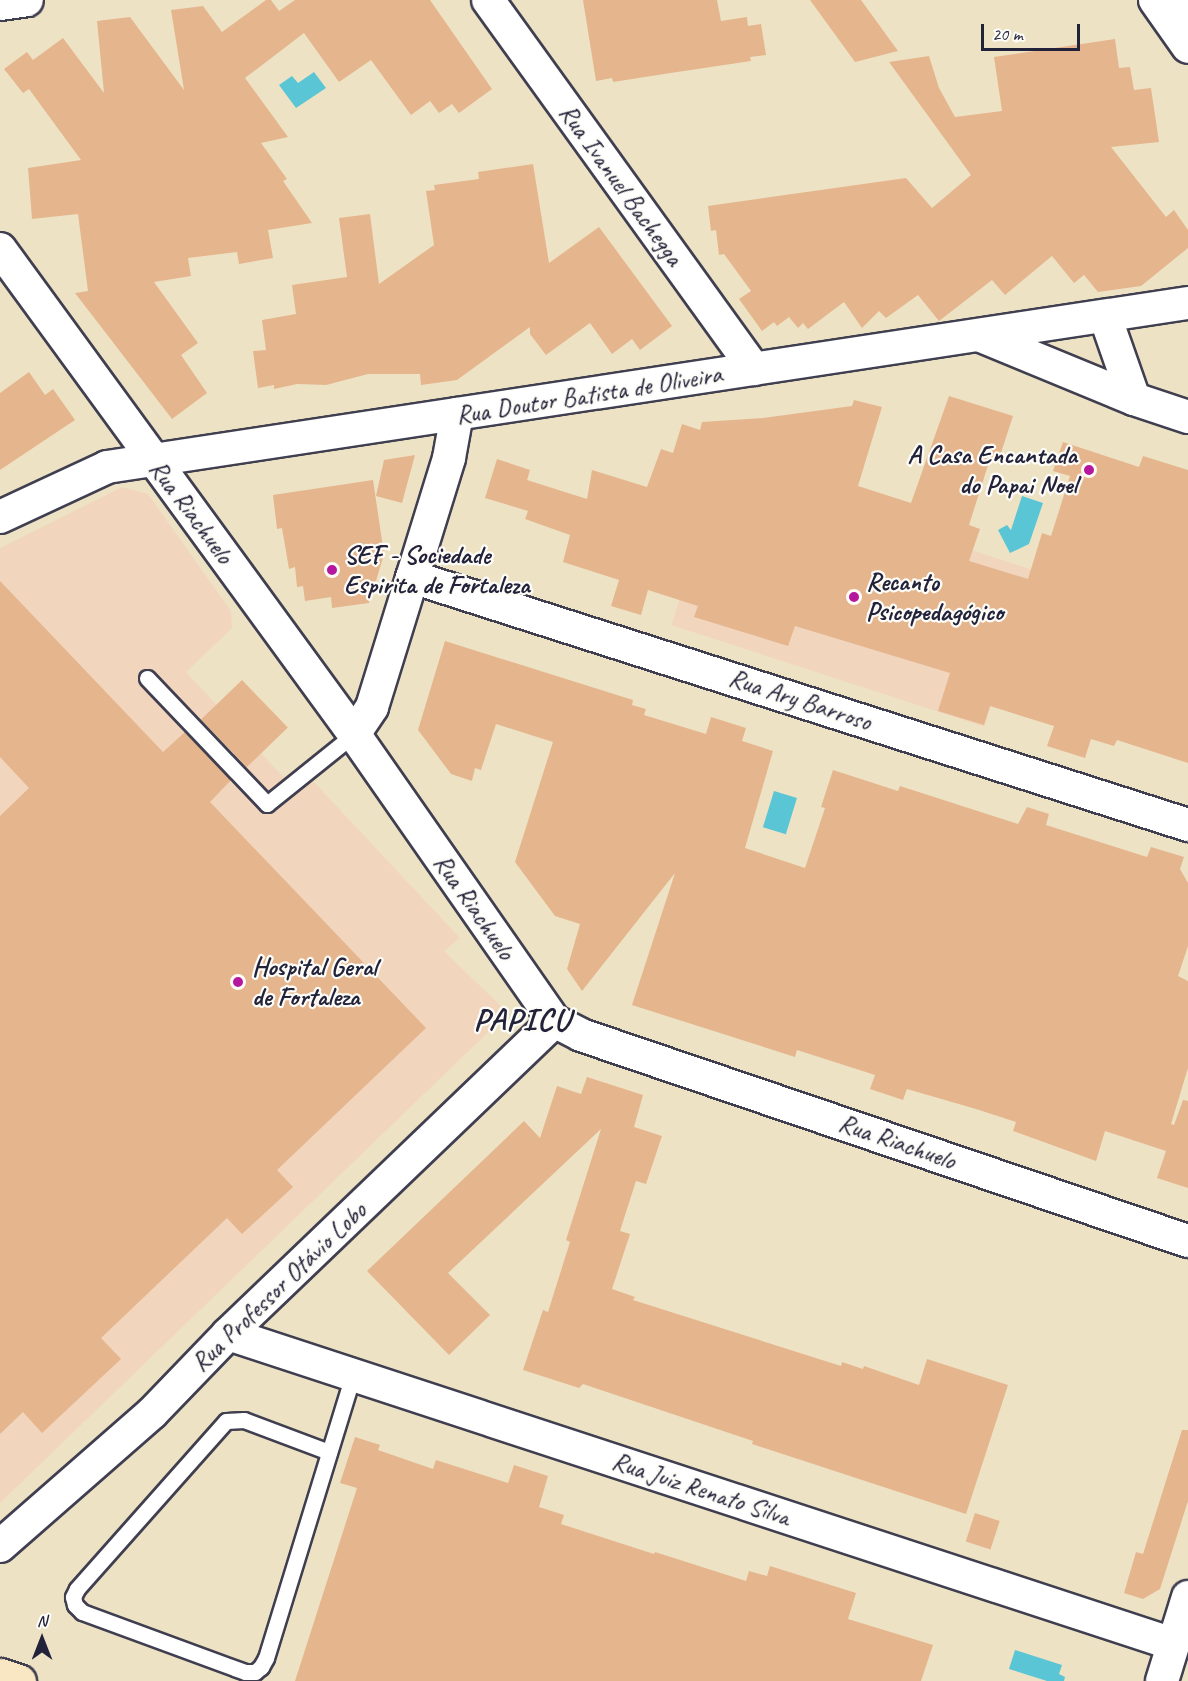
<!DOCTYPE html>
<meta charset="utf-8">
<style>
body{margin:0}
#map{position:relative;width:1188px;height:1681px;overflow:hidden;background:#ede3c4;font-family:Caveat,sans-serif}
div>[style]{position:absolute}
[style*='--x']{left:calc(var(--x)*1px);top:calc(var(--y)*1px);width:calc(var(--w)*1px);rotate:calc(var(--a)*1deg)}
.built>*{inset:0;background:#f1d5bd;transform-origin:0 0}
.water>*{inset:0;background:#5ac5d4;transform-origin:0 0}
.building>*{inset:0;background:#e5b58e;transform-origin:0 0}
.roads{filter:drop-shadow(2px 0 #403f50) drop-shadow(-2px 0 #403f50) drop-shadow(0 2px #403f50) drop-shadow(0 -2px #403f50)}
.lane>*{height:15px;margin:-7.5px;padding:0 7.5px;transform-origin:7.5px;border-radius:7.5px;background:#fff}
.street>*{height:32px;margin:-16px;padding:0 16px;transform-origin:16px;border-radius:16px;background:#fff}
.secondary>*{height:33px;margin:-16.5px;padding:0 16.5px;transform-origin:16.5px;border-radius:16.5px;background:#f9e7c3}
.dots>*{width:16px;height:16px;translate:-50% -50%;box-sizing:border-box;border:3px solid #fdfcf7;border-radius:50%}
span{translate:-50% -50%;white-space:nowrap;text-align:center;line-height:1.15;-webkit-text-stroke:4.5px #fdfcf7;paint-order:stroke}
.street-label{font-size:26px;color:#22223b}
.poi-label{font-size:26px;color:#22223b;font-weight:700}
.right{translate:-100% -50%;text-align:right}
.left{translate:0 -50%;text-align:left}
.district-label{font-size:32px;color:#22223b;font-weight:700;letter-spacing:1.5px}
.north{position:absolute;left:12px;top:1609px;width:60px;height:60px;-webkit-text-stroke:4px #fdfcf7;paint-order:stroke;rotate:0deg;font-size:16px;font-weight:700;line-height:24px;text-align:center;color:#22223b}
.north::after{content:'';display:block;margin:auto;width:21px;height:27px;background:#22223b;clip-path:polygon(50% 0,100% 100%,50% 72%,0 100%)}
.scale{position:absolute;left:981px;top:24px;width:99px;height:27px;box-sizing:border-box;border:3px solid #22223b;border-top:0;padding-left:8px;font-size:18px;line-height:21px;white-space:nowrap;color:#22223b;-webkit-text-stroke:4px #fdfcf7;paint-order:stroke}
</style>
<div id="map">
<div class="built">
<i style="left:722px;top:469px;width:329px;height:164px;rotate:18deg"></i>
<i style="clip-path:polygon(122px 487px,148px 494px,231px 611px,232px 628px,186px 672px,298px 793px,312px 780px,460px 938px,444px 951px,508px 1013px,0 1503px,0 548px)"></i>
</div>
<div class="water">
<i style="clip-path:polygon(314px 72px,326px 88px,296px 108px,279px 85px,292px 76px,298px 83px)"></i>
<i style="clip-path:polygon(1022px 496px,1043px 503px,1029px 544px,1010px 553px,998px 530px,1007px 525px,1011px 530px)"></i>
<i style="left:774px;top:791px;width:24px;height:38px;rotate:17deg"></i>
<i style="clip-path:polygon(1015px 1650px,1062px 1665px,1059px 1674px,1065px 1677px,1064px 1681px,1047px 1681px,1009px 1669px)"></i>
</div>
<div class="building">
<i style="clip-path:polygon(266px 0,271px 0,279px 11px,295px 0,430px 0,492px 89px,459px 113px,452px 104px,439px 113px,430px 101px,411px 115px,371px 60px,339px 82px,304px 33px,245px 78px,288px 137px,261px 143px,287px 179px,283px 181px,312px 223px,268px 230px,273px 258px,239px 264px,237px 252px,188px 258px,191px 276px,154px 282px,198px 343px,181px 355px,207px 393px,172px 419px,75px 293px,88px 291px,78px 214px,32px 219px,28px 168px,81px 160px,29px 89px,23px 93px,4px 69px,27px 52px,33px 60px,63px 38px,104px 93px,97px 21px,130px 17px,184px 90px,171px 10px,203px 6px,222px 32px)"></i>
<i style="clip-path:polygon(583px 0,717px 0,721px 21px,747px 17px,748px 26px,761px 24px,766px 55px,750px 57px,751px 61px,664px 74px,613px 82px,612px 78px,596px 81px)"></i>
<i style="clip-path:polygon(810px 0,861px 0,898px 51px,855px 62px)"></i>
<i style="clip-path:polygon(1115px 39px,1119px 68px,1130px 67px,1134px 90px,1151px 88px,1159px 142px,1111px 147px,1166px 217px,1174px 210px,1188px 230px,1188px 248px,1141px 286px,1098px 292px,1084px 275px,1074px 283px,1052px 256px,1005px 295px,992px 280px,939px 321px,918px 295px,886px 318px,879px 311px,862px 328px,844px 302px,808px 329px,803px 323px,798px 328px,789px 317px,777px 326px,774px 322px,762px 331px,739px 299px,751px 291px,724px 254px,719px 255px,716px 230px,711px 231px,708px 206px,906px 178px,932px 208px,971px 175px,889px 62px,929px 56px,939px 88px,955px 117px,1002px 111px,994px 57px)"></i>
<i style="clip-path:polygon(533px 164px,549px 263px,599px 227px,672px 326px,640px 350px,632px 339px,612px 354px,590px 323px,546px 355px,530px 334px,530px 327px,457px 380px,421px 385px,420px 374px,368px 374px,326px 385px,297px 384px,274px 389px,274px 385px,258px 388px,253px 351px,266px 350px,262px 320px,296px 314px,292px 285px,347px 277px,339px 218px,370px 214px,379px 284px,434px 245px,426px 191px,435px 190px,434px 185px,479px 179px,478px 172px)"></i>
<i style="clip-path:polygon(29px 372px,45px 395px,53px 389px,75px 420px,0 470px,0 393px)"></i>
<i style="clip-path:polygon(949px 396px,1013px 416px,998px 462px,990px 459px,969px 525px,980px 529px,969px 561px,1028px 579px,1042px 533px,1051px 536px,1070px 476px,1053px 471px,1063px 442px,1139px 467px,1143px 456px,1188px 470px,1188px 763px,1117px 740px,1114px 746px,1091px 739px,1085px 758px,1047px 746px,1054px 726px,990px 706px,984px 725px,938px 711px,950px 673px,795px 626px,788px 646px,694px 617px,698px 606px,648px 590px,641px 615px,611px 606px,619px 580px,563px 562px,570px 535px,525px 519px,528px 511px,485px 498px,497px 459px,530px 470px,527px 480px,587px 499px,592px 470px,647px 487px,661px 449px,673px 453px,682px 424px,700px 430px,702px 422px,763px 418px,852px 406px,854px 400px,882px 407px,858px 486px,911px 503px)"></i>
<i style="clip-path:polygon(415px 455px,402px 503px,376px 496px,384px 460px)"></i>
<i style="clip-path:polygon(373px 480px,384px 554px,376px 581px,371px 582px,369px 603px,332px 608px,331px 597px,305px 601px,303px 586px,297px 587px,295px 567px,289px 569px,282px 528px,277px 529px,273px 495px)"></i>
<i style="clip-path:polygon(0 581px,163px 752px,185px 732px,231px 780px,210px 802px,426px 1028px,277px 1170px,293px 1187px,242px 1234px,227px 1218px,101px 1338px,121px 1359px,42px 1433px,23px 1412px,0 1434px,0 816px,29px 788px,0 757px)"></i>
<i style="clip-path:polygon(445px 641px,633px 700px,632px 705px,646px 709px,644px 715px,706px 734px,711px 717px,746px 728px,742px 741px,773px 751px,745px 848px,805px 868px,825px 808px,821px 807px,833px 770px,898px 791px,900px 786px,1018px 824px,1027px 807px,1049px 814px,1046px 825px,1147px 857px,1151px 847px,1184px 857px,1180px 869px,1188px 883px,1188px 946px,1178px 976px,1188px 981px,1188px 1068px,1171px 1124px,1174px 1125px,1183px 1100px,1188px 1101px,1188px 1188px,1157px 1178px,1166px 1151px,1105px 1131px,1096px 1161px,1013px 1131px,1016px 1122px,976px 1109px,907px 1089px,903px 1100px,870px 1089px,875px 1075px,797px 1050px,795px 1057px,632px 1005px,675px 873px,582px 991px,567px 969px,580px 924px,555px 916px,515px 862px,553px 742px,496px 724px,481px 770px,475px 768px,472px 781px,451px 774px,418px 730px)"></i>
<i style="left:242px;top:680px;width:66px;height:57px;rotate:46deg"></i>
<i style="clip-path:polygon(587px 1077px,643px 1095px,634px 1127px,662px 1136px,646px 1184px,636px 1181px,620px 1231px,630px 1234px,612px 1289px,635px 1297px,633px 1300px,841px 1366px,842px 1362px,863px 1369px,864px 1366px,919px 1385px,927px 1359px,1008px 1385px,966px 1514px,752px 1444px,753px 1441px,583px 1384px,579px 1388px,523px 1370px,543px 1310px,548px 1312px,570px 1242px,566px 1240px,601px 1129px,448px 1273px,490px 1315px,449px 1355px,367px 1271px,524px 1121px,540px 1138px,557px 1086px,581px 1094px)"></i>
<i style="clip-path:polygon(1182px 1430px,1188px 1430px,1188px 1501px,1160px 1589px,1143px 1599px,1124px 1593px,1136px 1552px,1143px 1554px)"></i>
<i style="clip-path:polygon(355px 1437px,380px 1445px,378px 1450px,433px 1469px,436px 1460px,508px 1483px,514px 1465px,548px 1476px,539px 1507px,564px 1515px,561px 1524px,654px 1554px,655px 1552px,746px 1581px,749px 1571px,767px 1576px,770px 1566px,856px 1593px,848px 1619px,933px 1645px,921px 1681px,295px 1681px,357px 1488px,340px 1483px)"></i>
<i style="left:975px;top:1513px;width:26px;height:30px;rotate:18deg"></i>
</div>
<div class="roads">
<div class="lane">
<i style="--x:147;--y:678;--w:174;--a:46.4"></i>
<i style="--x:267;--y:804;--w:112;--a:-38.8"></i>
<i style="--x:329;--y:1452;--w:91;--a:-159.4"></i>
<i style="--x:244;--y:1420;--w:18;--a:177"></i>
<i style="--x:226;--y:1421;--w:225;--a:131.6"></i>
<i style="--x:77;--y:1589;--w:9;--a:117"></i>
<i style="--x:73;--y:1597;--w:8;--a:76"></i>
<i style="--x:75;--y:1605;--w:10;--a:45"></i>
<i style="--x:82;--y:1612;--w:174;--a:20.2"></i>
<i style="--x:245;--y:1672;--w:10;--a:0"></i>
<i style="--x:255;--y:1672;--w:8;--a:-40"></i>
<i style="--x:261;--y:1667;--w:10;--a:-61"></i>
<i style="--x:266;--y:1658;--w:295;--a:-72.9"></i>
</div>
<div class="street">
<i style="--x:488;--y:0;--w:455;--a:54.2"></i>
<i style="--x:1155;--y:0;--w:57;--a:54.9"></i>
<i style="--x:1178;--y:0;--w:10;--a:17"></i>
<i style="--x:0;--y:4;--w:27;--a:-8"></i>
<i style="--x:0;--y:249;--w:600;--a:53.87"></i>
<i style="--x:354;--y:734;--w:350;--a:55.1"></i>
<i style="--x:554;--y:1021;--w:30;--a:27"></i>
<i style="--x:581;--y:1035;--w:641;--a:18.75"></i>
<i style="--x:1105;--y:316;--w:88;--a:70.7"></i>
<i style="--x:981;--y:336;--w:165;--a:22.4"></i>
<i style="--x:1134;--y:399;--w:57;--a:18.4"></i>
<i style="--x:0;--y:517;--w:118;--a:-25"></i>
<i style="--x:107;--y:467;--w:1093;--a:-8.63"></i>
<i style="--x:412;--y:577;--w:815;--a:17.72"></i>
<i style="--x:354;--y:734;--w:32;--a:-56"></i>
<i style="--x:372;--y:707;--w:261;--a:-72.8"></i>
<i style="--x:449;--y:458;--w:45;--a:-79.7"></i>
<i style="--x:228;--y:1334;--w:995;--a:18.16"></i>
<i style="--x:0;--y:1546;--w:202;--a:-41.2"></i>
<i style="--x:152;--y:1413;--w:110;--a:-46.1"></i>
<i style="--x:228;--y:1334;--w:452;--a:-43.8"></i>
<i style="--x:1162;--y:1681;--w:88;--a:-72.8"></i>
</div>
<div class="secondary">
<i style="--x:0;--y:1675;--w:20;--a:18"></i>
</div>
</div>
<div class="dots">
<i style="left:1089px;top:470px;background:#b5179e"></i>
<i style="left:332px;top:570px;background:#b5179e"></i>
<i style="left:854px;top:597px;background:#b5179e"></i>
<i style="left:238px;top:982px;background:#b5179e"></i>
</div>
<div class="street-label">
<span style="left:621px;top:185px;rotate:54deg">Rua Ivanuel Bachegga</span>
<span style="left:589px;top:395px;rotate:-9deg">Rua Doutor Batista de Oliveira</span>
<span style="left:191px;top:512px;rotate:53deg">Rua Riachuelo</span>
<span style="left:800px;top:700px;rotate:18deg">Rua Ary Barroso</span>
<span style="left:474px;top:907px;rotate:55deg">Rua Riachuelo</span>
<span style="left:897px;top:1142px;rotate:19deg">Rua Riachuelo</span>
<span style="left:279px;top:1287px;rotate:-44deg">Rua Professor Otávio Lobo</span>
<span style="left:701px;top:1489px;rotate:18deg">Rua Juiz Renato Silva</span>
</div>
<div class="poi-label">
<span class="right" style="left:1077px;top:470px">A Casa Encantada<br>do Papai Noel</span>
<span class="left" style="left:344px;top:570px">SEF - Sociedade<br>Espirita de Fortaleza</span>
<span class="left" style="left:866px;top:597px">Recanto<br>Psicopedagógico</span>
<span class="left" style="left:252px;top:982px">Hospital Geral<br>de Fortaleza</span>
</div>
<div class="district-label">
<span style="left:522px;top:1020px">PAPICU</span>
</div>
<div class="north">N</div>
<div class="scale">20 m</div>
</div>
